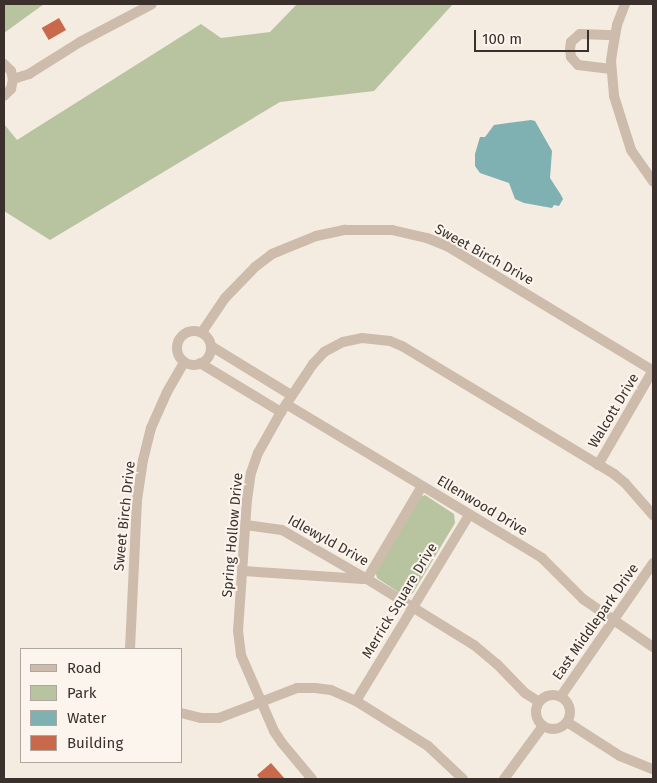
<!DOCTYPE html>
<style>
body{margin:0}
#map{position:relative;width:657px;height:783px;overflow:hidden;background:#f4ebe1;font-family:"Fira Sans",sans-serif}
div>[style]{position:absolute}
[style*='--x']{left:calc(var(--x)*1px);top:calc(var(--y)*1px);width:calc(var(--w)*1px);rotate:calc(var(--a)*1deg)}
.green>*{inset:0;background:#b8c4a0}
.water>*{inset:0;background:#7fb0b2}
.building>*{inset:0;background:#c8694b;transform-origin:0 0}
.minor>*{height:10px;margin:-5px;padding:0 5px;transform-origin:5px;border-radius:5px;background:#cdbbac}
.minor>.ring{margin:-5px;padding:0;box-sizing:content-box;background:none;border:10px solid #cdbbac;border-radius:50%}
span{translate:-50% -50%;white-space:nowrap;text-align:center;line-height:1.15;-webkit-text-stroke:4px #fbf5ee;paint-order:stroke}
.street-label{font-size:14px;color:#3b302b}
.frame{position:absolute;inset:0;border:5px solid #3b302b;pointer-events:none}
.legend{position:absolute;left:20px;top:648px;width:162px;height:115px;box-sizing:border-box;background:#fbf5ee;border:1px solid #aea6a0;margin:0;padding:6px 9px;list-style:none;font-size:15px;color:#3b302b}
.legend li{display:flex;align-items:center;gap:10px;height:25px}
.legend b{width:25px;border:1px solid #aea6a0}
.scale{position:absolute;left:474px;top:30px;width:115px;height:22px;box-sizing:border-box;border:2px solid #3b302b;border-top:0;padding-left:6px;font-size:15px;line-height:18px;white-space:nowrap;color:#3b302b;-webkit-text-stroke:4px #fbf5ee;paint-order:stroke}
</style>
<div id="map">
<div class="green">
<i style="clip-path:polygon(4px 4px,44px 4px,4px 33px)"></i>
<i style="clip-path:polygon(297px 4px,453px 4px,374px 91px,280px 102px,50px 240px,4px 211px,4px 124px,17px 140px,201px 24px,221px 38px,270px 32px)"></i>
<i style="clip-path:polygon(425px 495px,454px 514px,455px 523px,413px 593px,404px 596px,377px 578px,375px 570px,417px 498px)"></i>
</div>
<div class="water">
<i style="clip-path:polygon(531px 120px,535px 121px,552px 151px,550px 178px,561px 195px,563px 199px,559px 206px,554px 205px,552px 208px,524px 203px,515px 199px,509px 183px,480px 173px,475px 166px,475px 154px,480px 137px,485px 137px,494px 125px)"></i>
</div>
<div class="building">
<i style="left:59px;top:18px;width:14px;height:20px;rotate:60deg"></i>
<i style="clip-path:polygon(271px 763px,285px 779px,260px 779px,257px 775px)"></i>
</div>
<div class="minor">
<i style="--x:625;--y:4;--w:22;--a:111"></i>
<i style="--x:617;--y:25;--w:22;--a:100"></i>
<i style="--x:613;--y:47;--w:14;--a:98"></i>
<i style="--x:611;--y:61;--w:35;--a:85"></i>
<i style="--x:614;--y:96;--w:57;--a:72.5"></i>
<i style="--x:631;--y:150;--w:39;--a:55"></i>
<i style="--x:4;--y:64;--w:10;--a:45"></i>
<i style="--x:11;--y:71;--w:8;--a:76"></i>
<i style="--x:13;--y:79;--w:10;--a:101"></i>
<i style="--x:11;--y:89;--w:10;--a:135"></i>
<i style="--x:611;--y:69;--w:33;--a:-173"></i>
<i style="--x:578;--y:65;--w:11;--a:-131"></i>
<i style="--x:571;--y:57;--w:8;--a:-97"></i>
<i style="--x:570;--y:49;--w:7;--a:-82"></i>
<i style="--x:571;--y:42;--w:12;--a:-42"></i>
<i style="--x:580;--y:34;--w:34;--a:2"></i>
<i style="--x:13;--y:79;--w:17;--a:-17"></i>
<i style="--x:29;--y:74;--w:60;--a:-32.1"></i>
<i style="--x:80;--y:42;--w:81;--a:-27.8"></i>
<i class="ring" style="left:177px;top:331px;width:24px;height:24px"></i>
<i style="--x:202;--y:332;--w:41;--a:-55.9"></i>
<i style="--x:225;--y:298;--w:43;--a:-45.9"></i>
<i style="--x:255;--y:267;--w:21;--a:-37"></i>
<i style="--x:272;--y:254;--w:48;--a:-22.2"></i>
<i style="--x:316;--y:236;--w:30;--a:-12"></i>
<i style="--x:345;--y:230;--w:47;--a:0"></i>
<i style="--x:392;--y:230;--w:36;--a:13"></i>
<i style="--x:427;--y:238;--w:22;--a:22"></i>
<i style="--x:447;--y:246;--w:241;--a:31.2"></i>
<i style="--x:211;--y:346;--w:94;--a:31.5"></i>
<i style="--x:200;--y:363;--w:95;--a:31.2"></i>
<i style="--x:286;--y:404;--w:299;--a:31"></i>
<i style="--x:542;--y:558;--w:58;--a:45"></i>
<i style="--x:583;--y:599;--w:85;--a:34.4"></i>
<i style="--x:598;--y:465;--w:110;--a:-59.9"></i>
<i style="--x:246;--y:525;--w:36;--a:8"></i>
<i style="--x:282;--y:530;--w:98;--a:30"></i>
<i style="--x:367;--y:579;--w:126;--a:31.7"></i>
<i style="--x:474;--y:645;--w:30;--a:40"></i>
<i style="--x:497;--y:664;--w:40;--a:46"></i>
<i style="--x:525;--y:693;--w:15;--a:32"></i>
<i style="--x:243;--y:571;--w:120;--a:3.8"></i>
<i style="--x:367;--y:579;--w:108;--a:-59.4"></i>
<i style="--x:130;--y:649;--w:149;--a:-87.3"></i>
<i style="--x:137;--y:500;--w:40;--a:-81.5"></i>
<i style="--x:143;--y:460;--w:33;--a:-76"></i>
<i style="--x:151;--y:428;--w:39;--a:-66"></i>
<i style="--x:167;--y:392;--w:34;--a:-60"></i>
<i class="ring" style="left:536px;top:695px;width:24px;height:24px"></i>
<i style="--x:561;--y:696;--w:162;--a:-55.3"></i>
<i style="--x:356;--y:701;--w:218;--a:-58.7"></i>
<i style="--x:181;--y:713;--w:21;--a:14"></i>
<i style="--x:201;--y:718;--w:18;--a:0"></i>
<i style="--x:219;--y:718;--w:84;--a:-21"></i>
<i style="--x:297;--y:688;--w:18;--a:0"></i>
<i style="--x:315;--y:688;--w:16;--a:7"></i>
<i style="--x:331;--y:690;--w:27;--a:24"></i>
<i style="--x:356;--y:701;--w:85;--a:32"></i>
<i style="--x:428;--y:746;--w:48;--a:43.3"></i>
<i style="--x:567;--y:722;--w:63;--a:32.7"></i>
<i style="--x:620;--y:756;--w:35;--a:22"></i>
<i style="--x:312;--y:779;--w:47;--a:-129.8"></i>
<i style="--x:282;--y:743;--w:14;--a:-124"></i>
<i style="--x:274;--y:731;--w:83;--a:-113.5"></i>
<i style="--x:241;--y:655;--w:24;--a:-97"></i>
<i style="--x:238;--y:631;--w:131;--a:-86.1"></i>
<i style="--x:247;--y:500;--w:27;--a:-82"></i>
<i style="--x:251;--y:473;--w:21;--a:-71"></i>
<i style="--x:258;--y:453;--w:47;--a:-60.7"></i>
<i style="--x:281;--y:412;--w:58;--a:-56.3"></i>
<i style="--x:313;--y:364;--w:16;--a:-47"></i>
<i style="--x:324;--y:352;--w:21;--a:-28"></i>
<i style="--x:343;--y:342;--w:19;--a:-12"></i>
<i style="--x:362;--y:338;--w:28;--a:6"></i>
<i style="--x:390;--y:341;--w:13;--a:23"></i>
<i style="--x:402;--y:346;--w:248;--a:31.1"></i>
<i style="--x:614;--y:474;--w:14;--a:39"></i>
<i style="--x:625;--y:483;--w:43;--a:48.8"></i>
<i style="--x:504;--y:779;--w:66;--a:-53.7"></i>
</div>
<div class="street-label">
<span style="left:484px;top:255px;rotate:29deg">Sweet Birch Drive</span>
<span style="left:614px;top:411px;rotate:-59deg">Walcott Drive</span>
<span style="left:482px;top:506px;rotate:31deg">Ellenwood Drive</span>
<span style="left:125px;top:516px;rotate:-84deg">Sweet Birch Drive</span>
<span style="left:233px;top:535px;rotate:-85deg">Spring Hollow Drive</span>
<span style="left:328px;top:541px;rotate:29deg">Idlewyld Drive</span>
<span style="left:400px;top:601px;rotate:-59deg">Merrick Square Drive</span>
<span style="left:596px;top:622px;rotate:-55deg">East Middlepark Drive</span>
</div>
<div class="frame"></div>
<ul class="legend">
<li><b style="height:6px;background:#cdbbac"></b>Road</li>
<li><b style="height:14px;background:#b8c4a0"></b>Park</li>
<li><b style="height:14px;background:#7fb0b2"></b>Water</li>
<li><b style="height:14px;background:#c8694b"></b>Building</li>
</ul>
<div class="scale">100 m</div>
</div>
